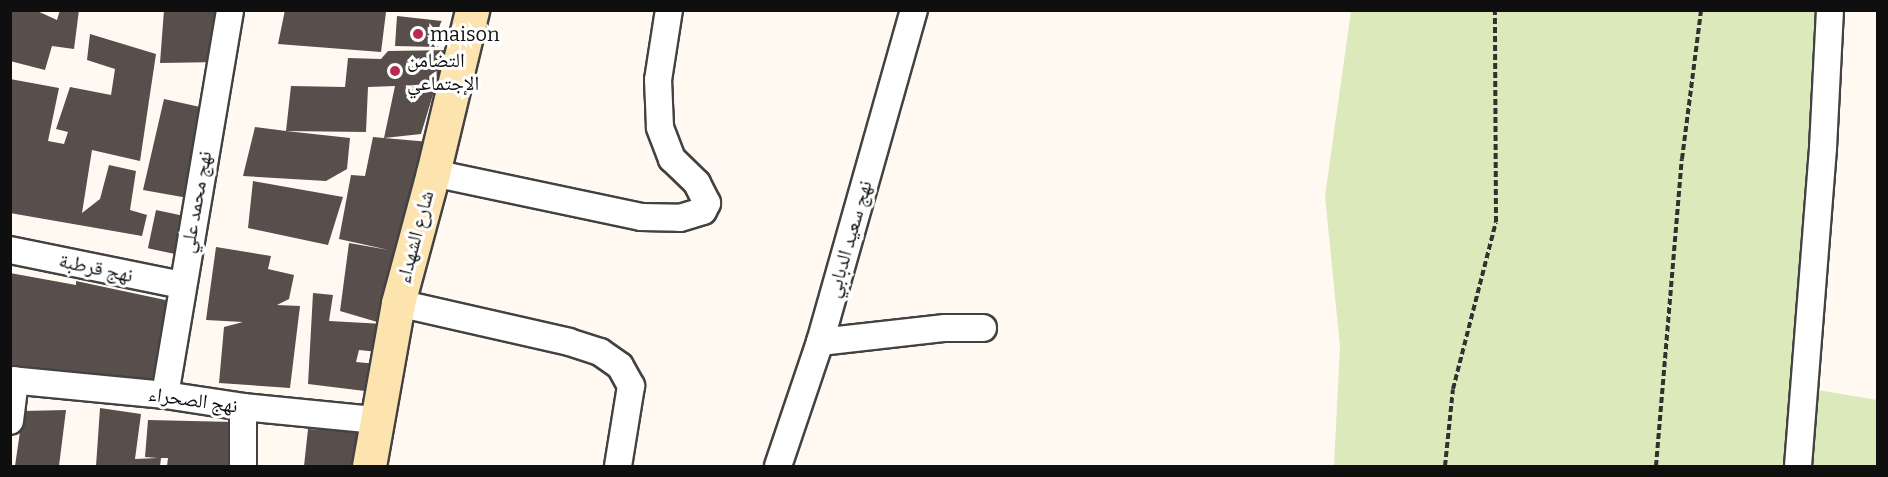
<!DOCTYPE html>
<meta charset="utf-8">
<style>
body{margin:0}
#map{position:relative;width:1888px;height:477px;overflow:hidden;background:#fff9f2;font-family:Bitter,"Noto Naskh Arabic",serif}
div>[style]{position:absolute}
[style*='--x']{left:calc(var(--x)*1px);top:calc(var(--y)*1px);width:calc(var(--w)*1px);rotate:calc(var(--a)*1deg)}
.green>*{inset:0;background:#dce9bb}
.building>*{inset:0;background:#584e4c;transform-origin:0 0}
.path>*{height:4px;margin-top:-2px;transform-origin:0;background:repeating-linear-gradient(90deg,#313131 0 6px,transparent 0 9px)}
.roads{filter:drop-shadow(2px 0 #424242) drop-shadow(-2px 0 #424242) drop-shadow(0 2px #424242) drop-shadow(0 -2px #424242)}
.street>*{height:26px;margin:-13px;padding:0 13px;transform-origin:13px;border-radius:13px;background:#fff}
.secondary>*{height:33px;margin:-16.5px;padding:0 16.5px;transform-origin:16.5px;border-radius:16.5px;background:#fde4ae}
.dots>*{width:16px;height:16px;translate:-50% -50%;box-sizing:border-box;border:3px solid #fff;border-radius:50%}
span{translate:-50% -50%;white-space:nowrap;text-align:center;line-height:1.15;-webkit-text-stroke:6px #fff;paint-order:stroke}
.poi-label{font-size:20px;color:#0f0f0f}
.left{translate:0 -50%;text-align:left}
.street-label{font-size:20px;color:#0f0f0f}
.frame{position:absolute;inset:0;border:12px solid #0f0f0f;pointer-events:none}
</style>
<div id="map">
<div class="green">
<i style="clip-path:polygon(1351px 11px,1820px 11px,1794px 386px,1877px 400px,1877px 466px,1334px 466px,1340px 347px,1325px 196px)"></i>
</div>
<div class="building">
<i style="clip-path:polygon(10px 10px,35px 10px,57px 20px,60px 10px,79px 10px,74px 49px,52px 46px,45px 70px,10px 61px)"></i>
<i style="clip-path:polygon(164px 10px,217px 10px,221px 62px,160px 63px)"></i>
<i style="clip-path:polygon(285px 10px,386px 12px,381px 52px,278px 44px)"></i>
<i style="clip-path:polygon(397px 16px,442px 21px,438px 47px,395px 46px)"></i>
<i style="clip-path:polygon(90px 34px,156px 54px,140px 161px,92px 150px,82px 213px,100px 199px,109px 165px,136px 171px,130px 210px,147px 215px,142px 236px,10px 213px,10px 79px,59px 88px,48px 141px,64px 144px,68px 132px,56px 129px,70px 87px,111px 95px,115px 69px,87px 60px)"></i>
<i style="clip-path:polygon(452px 50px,439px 83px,403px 86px,435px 88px,421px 134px,384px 138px,430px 142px,384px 324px,340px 311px,349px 243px,389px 250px,339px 239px,351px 175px,365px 176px,373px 137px,384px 138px,395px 86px,368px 87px,366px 132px,286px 131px,350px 138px,347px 169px,326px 181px,243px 176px,255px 127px,286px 131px,291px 86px,345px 87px,348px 58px,381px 59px,388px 51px)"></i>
<i style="clip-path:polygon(164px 99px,200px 107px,188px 198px,143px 190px)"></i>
<i style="clip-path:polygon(253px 181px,343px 197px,328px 245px,248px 228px)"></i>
<i style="left:156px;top:210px;width:30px;height:39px;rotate:12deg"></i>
<i style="clip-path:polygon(216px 247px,271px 256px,268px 269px,294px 275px,289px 299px,277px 305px,300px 306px,290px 388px,219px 383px,224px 327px,243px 322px,206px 320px)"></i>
<i style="clip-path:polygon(10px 273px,76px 285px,76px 281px,170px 301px,161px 389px,10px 378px)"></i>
<i style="clip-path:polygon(313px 293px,333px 295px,329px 321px,384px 324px,378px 352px,359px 350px,356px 362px,378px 364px,373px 392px,308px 384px)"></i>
<i style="clip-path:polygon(100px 408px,141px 414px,135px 459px,158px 458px,145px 457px,148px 420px,234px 422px,232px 466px,167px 466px,168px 458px,161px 458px,160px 466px,133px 466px,134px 462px,133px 466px,96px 466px)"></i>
<i style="clip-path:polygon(66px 410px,59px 466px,15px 466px,23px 411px)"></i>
<i style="clip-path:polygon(308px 429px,367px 432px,361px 466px,304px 466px)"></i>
</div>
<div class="path">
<i style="--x:1445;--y:466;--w:77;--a:-84.1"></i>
<i style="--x:1453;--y:389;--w:172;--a:-75.6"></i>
<i style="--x:1496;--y:222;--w:212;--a:-90.3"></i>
<i style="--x:1656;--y:466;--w:308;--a:-85.2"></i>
<i style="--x:1682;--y:159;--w:150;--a:-82.7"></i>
</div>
<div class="roads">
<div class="street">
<i style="--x:433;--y:173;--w:213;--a:11.9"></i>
<i style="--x:641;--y:217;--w:39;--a:1"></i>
<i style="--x:680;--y:218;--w:24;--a:-17"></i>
<i style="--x:703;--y:211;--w:9;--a:-63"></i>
<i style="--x:707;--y:203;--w:22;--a:-117"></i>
<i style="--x:697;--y:183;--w:35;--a:-136"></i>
<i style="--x:672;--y:159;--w:34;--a:-111"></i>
<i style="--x:660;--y:127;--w:47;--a:-92.4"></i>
<i style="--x:658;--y:80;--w:71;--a:-81.1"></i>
<i style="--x:10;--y:250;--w:176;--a:11.5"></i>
<i style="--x:398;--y:303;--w:175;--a:12.8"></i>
<i style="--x:569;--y:342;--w:33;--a:18"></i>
<i style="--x:600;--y:352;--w:24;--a:35"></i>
<i style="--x:620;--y:366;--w:23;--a:61"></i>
<i style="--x:631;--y:386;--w:81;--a:99.2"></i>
<i style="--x:820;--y:342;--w:126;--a:-6.4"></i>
<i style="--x:945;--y:328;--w:38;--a:0"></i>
<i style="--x:10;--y:380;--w:156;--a:5.5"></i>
<i style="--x:165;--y:395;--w:79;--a:8.7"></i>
<i style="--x:243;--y:407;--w:134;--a:5.6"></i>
<i style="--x:165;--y:395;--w:390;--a:-80.4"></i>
<i style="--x:10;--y:421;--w:41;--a:-83"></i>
<i style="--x:243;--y:466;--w:59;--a:-90"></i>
<i style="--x:778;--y:466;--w:131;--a:-71.3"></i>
<i style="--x:820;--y:342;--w:345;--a:-74.2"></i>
<i style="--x:1798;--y:466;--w:319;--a:-85.5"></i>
<i style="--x:1823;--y:148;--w:138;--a:-87.1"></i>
</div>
<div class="secondary">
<i style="--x:369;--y:466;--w:166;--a:-79.9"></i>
<i style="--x:398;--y:303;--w:135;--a:-74.9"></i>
<i style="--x:433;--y:173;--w:168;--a:-76.5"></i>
</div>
</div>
<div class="dots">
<i style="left:418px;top:34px;background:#bd294e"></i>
<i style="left:395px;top:71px;background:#bd294e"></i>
</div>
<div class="poi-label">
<span class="left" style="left:430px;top:34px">maison</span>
<span class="left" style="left:407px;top:72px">التضامن<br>الإجتماعي</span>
</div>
<div class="street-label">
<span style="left:196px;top:202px;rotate:-80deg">نهج محمد علي</span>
<span style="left:415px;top:237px;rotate:-75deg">شارع الشهداء</span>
<span style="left:849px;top:239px;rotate:-74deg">نهج سعيد الدبابي</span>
<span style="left:96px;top:268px;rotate:12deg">نهج قرطبة</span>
<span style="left:193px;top:400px;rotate:8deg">نهج الصحراء</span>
</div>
<div class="frame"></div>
</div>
